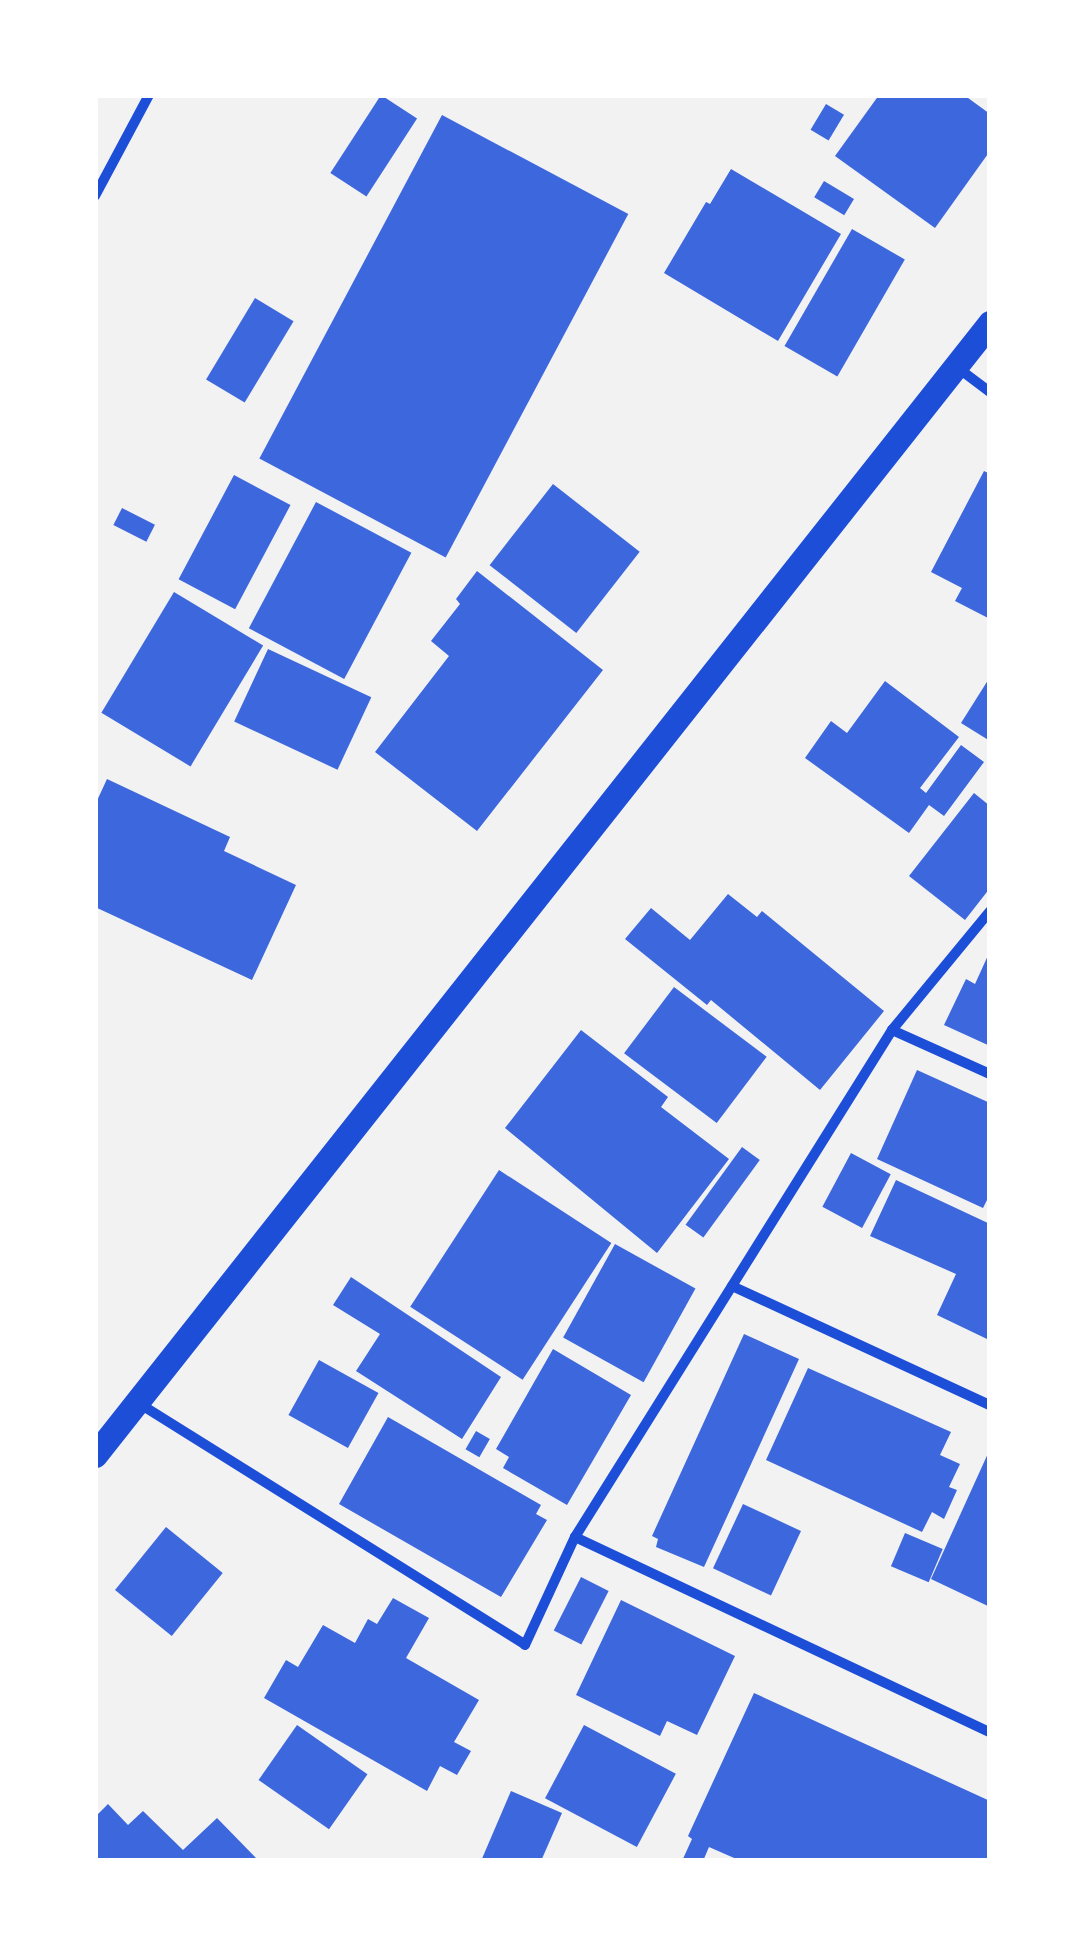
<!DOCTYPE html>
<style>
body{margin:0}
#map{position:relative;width:1085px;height:1956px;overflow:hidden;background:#f2f2f2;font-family:"Work Sans",sans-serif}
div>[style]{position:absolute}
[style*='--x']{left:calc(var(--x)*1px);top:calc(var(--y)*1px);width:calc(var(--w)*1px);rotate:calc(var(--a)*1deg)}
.building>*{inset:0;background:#3d67dc;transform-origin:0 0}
.minor>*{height:10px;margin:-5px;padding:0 5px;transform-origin:5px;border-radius:5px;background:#1d4ed8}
.primary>*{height:25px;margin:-12.5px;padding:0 12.5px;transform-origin:12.5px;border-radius:12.5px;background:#1d4ed8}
span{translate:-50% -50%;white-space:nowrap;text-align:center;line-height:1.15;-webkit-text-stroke:10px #fff;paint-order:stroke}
.frame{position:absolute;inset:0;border:98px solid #fff;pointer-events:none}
</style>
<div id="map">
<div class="building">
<i style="left:381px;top:95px;width:43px;height:93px;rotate:33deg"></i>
<i style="clip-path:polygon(879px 95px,964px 95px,990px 114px,990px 151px,935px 228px,835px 156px)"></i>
<i style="left:826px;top:104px;width:21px;height:30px;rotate:31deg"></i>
<i style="left:442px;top:115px;width:211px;height:389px;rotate:28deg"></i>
<i style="clip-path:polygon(731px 169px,841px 234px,778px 341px,664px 273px,706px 202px,710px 204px)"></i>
<i style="left:824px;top:181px;width:35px;height:19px;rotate:31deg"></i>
<i style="left:852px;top:229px;width:61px;height:135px;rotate:30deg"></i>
<i style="left:255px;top:298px;width:45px;height:95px;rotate:31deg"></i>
<i style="clip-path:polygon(984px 471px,990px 474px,990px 619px,955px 601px,962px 588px,931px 572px)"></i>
<i style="left:234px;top:475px;width:64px;height:118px;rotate:28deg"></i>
<i style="left:553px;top:484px;width:110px;height:103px;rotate:38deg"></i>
<i style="left:316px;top:502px;width:108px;height:143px;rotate:28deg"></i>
<i style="left:122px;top:508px;width:37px;height:19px;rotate:27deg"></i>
<i style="clip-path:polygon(477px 571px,603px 670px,477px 831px,375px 752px,449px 656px,431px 641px,460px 604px,456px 599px)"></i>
<i style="left:174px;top:592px;width:104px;height:141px;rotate:31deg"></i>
<i style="left:268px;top:649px;width:114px;height:80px;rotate:25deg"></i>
<i style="clip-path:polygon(990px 677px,990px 741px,961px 723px)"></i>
<i style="clip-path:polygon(885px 681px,959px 737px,920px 788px,926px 793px,961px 745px,984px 762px,944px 816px,929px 805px,909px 833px,805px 758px,831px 721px,847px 733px)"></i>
<i style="clip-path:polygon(107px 779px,230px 837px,224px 851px,296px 885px,252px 980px,95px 907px,95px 805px)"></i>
<i style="clip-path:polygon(974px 793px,990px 806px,990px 888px,965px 920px,909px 876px)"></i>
<i style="clip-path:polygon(728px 894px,757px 917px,762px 911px,884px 1011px,820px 1090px,711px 1000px,707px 1005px,625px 939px,651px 908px,690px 940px)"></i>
<i style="clip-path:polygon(990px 951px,990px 1046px,944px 1025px,966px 979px,975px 984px)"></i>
<i style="left:674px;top:987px;width:116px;height:83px;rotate:37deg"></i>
<i style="clip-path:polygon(581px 1030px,668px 1097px,661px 1107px,729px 1159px,657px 1253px,505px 1128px)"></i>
<i style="clip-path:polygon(917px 1070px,990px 1103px,990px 1194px,983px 1208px,877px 1159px)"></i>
<i style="left:742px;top:1147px;width:22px;height:96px;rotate:36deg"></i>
<i style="left:851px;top:1153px;width:45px;height:61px;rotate:28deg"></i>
<i style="left:499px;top:1170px;width:134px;height:163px;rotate:33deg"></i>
<i style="clip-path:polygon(896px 1180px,990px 1224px,987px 1339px,937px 1315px,956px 1274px,870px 1236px)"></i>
<i style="left:615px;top:1244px;width:92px;height:107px;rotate:29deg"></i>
<i style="clip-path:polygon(351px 1277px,501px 1377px,462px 1439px,356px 1371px,380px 1334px,333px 1305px)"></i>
<i style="clip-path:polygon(744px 1334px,799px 1359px,704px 1567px,656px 1547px,658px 1539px,652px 1536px)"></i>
<i style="clip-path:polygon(553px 1349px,631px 1395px,567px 1505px,503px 1468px,509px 1457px,496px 1449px)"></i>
<i style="left:319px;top:1360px;width:68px;height:63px;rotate:29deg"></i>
<i style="clip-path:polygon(808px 1368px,951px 1432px,940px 1455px,960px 1464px,949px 1487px,957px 1490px,944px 1519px,932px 1512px,922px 1532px,766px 1460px)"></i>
<i style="clip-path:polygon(388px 1417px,541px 1505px,536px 1514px,547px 1520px,501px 1597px,339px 1504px)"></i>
<i style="left:476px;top:1431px;width:16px;height:21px;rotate:30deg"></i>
<i style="clip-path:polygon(990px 1449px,990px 1607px,931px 1579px)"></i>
<i style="left:743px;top:1504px;width:64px;height:71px;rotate:25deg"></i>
<i style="left:166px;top:1527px;width:73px;height:81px;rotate:39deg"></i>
<i style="left:905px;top:1533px;width:41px;height:36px;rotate:23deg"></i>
<i style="left:581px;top:1577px;width:31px;height:60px;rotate:27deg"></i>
<i style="clip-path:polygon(393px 1598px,429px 1618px,406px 1658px,479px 1700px,454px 1742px,471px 1751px,457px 1775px,440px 1766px,427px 1791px,264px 1698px,286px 1660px,298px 1667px,323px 1625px,355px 1643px,368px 1619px,377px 1624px)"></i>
<i style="clip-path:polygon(621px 1600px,735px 1656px,697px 1735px,667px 1721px,660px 1736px,576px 1695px)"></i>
<i style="clip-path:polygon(754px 1693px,990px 1801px,990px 1861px,741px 1861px,709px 1847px,703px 1861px,682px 1861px,692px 1839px,688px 1836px)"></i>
<i style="left:297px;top:1725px;width:86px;height:67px;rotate:35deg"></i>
<i style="left:584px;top:1725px;width:104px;height:83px;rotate:28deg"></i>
<i style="clip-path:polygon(511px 1791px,562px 1813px,541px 1861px,481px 1861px)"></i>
<i style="clip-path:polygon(108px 1804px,128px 1825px,143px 1811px,183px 1850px,217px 1818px,259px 1861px,95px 1861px,95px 1817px)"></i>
</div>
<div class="minor">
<i style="--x:95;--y:196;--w:115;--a:-61.9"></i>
<i style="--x:958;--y:368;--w:40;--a:37"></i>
<i style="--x:892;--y:1030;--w:154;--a:-50.5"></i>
<i style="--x:732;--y:1286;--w:284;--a:24.8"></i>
<i style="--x:140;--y:1404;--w:454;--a:32"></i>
<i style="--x:525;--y:1645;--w:119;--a:-65.2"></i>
<i style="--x:575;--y:1537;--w:598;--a:-57.98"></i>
<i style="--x:892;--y:1030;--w:107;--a:24.2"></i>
<i style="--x:575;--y:1537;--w:459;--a:25.2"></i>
</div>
<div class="primary">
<i style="--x:95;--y:1455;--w:1443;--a:-51.67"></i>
</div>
<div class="frame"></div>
</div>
